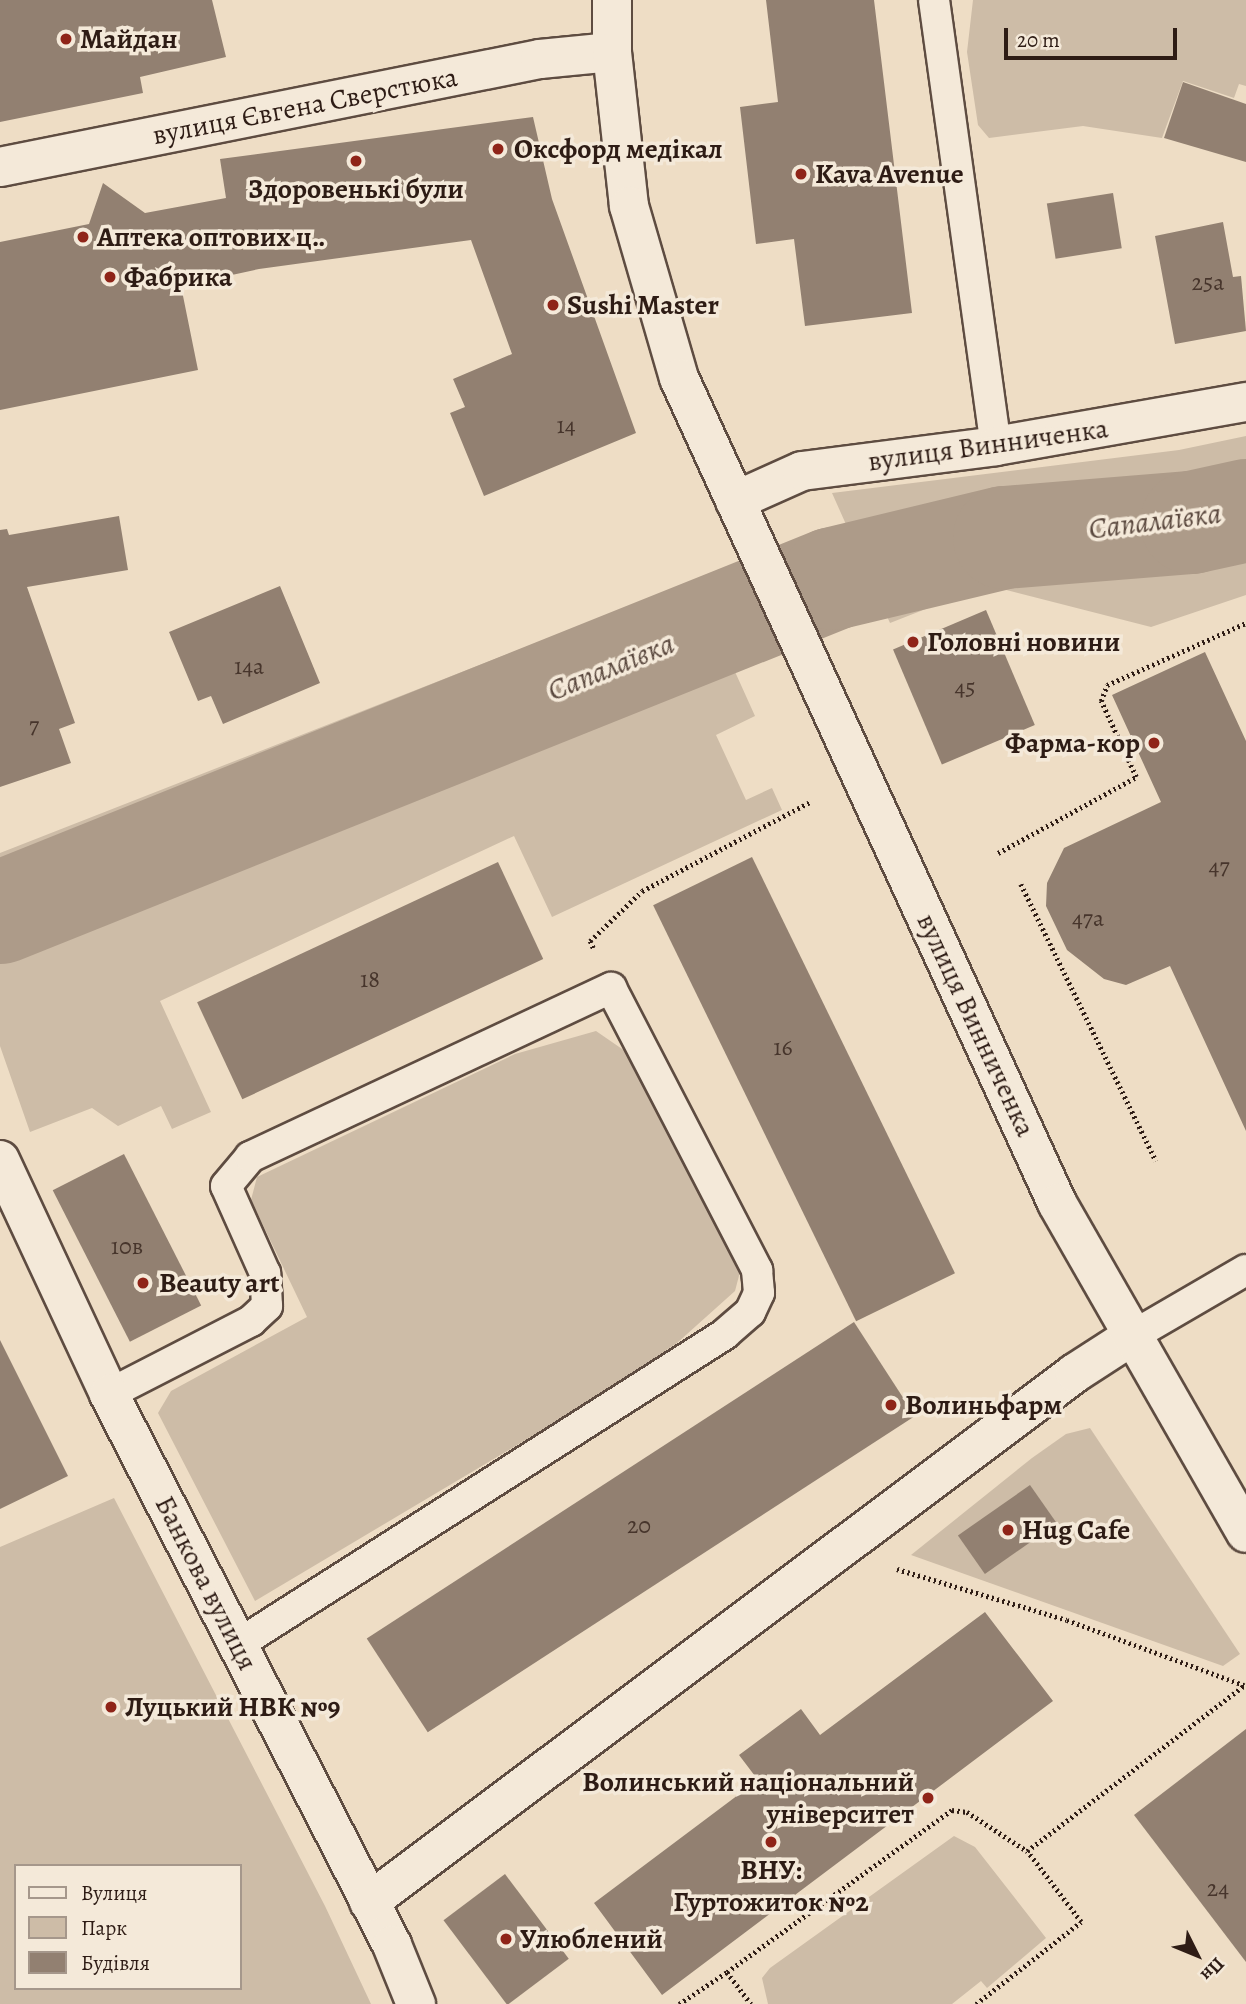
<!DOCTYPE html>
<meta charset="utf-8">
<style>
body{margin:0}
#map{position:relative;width:1246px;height:2004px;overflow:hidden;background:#eeddc5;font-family:Alegreya,serif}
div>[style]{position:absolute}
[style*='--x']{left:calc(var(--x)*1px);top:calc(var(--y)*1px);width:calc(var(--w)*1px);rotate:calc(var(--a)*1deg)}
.green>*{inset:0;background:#cdbca7}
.river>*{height:103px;margin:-51.5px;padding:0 51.5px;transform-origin:51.5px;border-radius:51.5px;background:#ad9b89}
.building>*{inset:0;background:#928071;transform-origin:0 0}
.path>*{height:4.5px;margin-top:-2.25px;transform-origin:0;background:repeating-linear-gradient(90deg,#2e1c15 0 2px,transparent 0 5.5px)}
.roads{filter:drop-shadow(2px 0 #5e4c41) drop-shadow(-2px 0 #5e4c41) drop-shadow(0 2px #5e4c41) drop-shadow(0 -2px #5e4c41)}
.lane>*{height:30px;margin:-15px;padding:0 15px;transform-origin:15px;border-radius:15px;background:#f4e9d9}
.street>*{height:38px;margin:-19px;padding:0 19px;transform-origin:19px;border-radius:19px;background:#f4e9d9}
.secondary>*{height:38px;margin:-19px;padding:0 19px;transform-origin:19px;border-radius:19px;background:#f4e9d9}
.dots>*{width:19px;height:19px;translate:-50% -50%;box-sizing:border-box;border:4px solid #f4e9d9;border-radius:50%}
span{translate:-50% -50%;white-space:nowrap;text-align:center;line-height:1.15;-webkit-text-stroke:7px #f4e9d9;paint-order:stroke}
.number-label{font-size:24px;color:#47352c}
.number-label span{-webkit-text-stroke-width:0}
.poi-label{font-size:28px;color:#2e1c15;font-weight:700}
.left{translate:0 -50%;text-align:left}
.right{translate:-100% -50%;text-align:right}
.street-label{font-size:28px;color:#2e1c15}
.water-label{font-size:30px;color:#5a483e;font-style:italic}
.legend{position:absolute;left:14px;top:1864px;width:228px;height:126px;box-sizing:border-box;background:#f4e9d9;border:2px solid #a5978b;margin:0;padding:9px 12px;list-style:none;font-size:21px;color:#2e1c15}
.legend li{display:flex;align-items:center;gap:14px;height:35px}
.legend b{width:35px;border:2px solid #a5978b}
.north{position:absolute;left:1162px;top:1920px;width:70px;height:70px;-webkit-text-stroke:5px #f4e9d9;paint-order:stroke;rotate:133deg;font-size:19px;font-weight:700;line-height:28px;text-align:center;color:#2e1c15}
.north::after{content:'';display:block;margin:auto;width:24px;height:32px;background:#2e1c15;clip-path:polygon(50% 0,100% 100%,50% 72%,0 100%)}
.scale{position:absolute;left:1004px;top:28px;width:173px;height:32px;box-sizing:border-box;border:4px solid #2e1c15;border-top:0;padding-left:9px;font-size:21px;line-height:24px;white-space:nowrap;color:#2e1c15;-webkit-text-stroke:5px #f4e9d9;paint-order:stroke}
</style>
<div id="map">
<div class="green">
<i style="clip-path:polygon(973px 0,1246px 0,1246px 86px,1239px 84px,1234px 98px,1183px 81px,1162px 138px,1083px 126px,989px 138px,978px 125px,967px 52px)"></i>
<i style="clip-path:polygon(1246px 436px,1246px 595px,1151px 627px,987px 585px,890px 623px,832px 493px,1179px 450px)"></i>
<i style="clip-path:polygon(694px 581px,755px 716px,716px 735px,746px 800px,772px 788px,782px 810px,552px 917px,514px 836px,160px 1001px,211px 1112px,172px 1129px,161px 1106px,118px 1126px,92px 1108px,30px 1132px,0 1046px,0 853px)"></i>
<i style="clip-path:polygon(596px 1031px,625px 1051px,740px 1272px,735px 1291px,677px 1343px,596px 1398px,255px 1601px,158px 1413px,171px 1391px,307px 1317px,251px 1200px,257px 1177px,515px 1054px)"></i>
<i style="clip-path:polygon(1090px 1428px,1240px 1654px,1223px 1666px,911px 1555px,1032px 1458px,1066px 1434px)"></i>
<i style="clip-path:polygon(evenodd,114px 1498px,325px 1906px,371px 2004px,0 2004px,0 1547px,114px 1498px,16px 1866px,240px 1866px,240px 1988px,16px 1988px,16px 1866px)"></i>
<i style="clip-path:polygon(954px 1836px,975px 1847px,1046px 1938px,987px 1988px,981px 1981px,952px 2004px,768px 2004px,762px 1978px,770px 1968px)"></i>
</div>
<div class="river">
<i style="--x:0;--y:912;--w:897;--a:-21.85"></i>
<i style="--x:833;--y:578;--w:176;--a:-13.5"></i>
<i style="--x:1004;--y:537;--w:188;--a:-4.6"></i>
<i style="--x:1191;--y:522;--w:56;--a:-12.3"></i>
</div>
<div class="building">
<i style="clip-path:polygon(0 0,212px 0,226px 57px,140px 77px,143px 93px,0 122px)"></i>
<i style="clip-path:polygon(766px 0,874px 0,912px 313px,805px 326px,794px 239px,756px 244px,740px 107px,778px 102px)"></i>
<i style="clip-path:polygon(1183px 82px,1246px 104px,1246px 162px,1164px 138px)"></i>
<i style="clip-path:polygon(533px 117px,552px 199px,636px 433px,484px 496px,450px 413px,465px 407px,453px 379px,512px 354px,471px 240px,259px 269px,181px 286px,198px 370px,0 410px,0 242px,89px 224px,103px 183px,145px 213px,226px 198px,220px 159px)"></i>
<i style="left:1113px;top:193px;width:56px;height:67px;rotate:81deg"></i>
<i style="clip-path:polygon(1223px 222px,1233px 277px,1241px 276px,1246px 331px,1175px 344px,1155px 236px)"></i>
<i style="clip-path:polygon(119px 516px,128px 570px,27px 587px,75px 723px,59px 729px,71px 763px,0 787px,0 530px,7px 529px,9px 535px)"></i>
<i style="clip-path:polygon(280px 586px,320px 683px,223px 724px,211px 696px,198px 701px,169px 632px)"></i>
<i style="left:986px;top:610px;width:125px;height:101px;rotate:67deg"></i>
<i style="clip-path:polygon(1205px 652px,1246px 741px,1246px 1131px,1170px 966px,1126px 985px,1104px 979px,1067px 950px,1046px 906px,1047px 883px,1064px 848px,1161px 802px,1112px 695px)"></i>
<i style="left:752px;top:857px;width:463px;height:110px;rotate:64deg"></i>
<i style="left:498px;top:862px;width:107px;height:332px;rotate:65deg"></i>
<i style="left:124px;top:1154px;width:170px;height:80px;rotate:63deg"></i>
<i style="left:854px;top:1322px;width:112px;height:581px;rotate:57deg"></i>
<i style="clip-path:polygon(0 1340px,68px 1476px,0 1509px)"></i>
<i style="left:1030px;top:1485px;width:47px;height:88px;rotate:55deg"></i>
<i style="clip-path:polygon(985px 1612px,1053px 1701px,662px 1995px,594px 1903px,758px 1780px,739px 1755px,801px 1709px,820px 1735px)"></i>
<i style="clip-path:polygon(1246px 1729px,1246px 1962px,1134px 1815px)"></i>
<i style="left:505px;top:1874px;width:106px;height:77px;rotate:53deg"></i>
</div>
<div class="path">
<i style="--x:998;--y:853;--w:158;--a:-28.8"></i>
<i style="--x:1136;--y:777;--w:84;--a:-114.7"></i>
<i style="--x:1101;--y:701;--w:17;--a:-69"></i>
<i style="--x:1107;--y:685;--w:152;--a:-24"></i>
<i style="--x:1021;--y:884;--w:308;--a:64"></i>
<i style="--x:593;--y:948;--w:8;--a:-113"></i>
<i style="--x:590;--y:941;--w:72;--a:-43.9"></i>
<i style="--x:642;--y:891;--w:192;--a:-27.9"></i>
<i style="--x:897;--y:1569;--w:177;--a:16.7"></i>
<i style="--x:1067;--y:1620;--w:189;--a:20.2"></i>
<i style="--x:727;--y:1972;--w:277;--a:-35.8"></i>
<i style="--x:952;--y:1810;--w:15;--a:8"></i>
<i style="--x:967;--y:1812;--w:72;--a:33"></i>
<i style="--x:679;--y:2004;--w:58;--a:-33.7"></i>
<i style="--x:727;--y:1972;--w:40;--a:53"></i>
<i style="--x:976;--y:2004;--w:133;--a:-38"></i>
<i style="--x:1081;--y:1922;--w:89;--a:-127.3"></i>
<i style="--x:1027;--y:1851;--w:275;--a:-37.3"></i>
</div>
<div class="roads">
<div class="lane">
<i style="--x:934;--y:0;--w:450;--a:82.1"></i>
<i style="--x:1129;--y:1338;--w:135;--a:-30.2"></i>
<i style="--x:109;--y:1394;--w:160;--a:-27.2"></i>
<i style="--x:251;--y:1321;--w:22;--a:-43"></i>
<i style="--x:267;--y:1306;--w:33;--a:-93"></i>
<i style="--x:265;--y:1273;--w:95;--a:-114.1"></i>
<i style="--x:226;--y:1186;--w:38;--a:-50"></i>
<i style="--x:250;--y:1157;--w:399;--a:-25.1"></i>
<i style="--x:611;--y:988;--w:318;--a:62.6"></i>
<i style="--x:757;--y:1270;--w:23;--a:85"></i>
<i style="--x:759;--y:1293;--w:21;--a:115"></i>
<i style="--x:750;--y:1312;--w:33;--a:139"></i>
<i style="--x:725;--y:1334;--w:579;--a:147.49"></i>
</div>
<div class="street">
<i style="--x:0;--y:167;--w:551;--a:-11.31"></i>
<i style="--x:540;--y:59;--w:72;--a:-5.6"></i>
<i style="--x:735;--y:501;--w:73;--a:-24.1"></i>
<i style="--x:802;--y:471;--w:196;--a:-7.3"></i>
<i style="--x:996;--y:446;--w:254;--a:-10"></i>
<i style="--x:0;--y:1160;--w:258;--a:65"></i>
<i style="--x:109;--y:1394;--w:619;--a:62.81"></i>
<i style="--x:392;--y:1945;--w:64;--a:67.9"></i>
<i style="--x:369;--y:1902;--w:882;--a:-36.84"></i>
<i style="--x:1075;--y:1373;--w:64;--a:-32.9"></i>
</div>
<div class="secondary">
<i style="--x:612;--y:0;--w:52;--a:90"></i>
<i style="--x:612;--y:52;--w:155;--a:83.7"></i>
<i style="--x:629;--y:206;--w:179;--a:73.8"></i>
<i style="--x:679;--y:378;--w:907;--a:65.38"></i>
<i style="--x:1057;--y:1203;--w:380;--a:60.2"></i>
</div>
</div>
<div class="dots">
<i style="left:66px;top:39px;background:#8f2418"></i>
<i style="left:498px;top:149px;background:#8f2418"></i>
<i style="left:356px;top:161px;background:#8f2418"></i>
<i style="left:801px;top:174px;background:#8f2418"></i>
<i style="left:83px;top:237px;background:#8f2418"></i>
<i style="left:110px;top:277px;background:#8f2418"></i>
<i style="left:553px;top:305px;background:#8f2418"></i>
<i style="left:913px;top:642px;background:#8f2418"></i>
<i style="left:1154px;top:743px;background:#8f2418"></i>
<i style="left:143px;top:1283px;background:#8f2418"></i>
<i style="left:891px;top:1405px;background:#8f2418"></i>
<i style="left:1008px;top:1530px;background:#8f2418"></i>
<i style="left:111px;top:1707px;background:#8f2418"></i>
<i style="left:928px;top:1798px;background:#8f2418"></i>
<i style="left:771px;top:1842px;background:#8f2418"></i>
<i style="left:506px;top:1939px;background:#8f2418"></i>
</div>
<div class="number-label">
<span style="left:1208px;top:283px">25а</span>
<span style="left:566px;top:426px">14</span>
<span style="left:249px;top:667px">14а</span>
<span style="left:965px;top:688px">45</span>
<span style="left:34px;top:726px">7</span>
<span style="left:1219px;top:867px">47</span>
<span style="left:1088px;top:919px">47а</span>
<span style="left:370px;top:980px">18</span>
<span style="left:783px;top:1048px">16</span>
<span style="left:127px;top:1247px">10в</span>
<span style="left:639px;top:1526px">20</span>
<span style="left:1218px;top:1889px">24</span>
</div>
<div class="poi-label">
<span class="left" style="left:80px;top:39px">Майдан</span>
<span class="left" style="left:514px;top:149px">Оксфорд медікал</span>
<span class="left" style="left:815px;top:174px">Kava Avenue</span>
<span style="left:356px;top:189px">Здоровенькі були</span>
<span class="left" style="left:97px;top:237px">Аптека оптових ц‥</span>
<span class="left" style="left:124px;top:277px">Фабрика</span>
<span class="left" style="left:567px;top:305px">Sushi Master</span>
<span class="left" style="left:927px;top:642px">Головні новини</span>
<span class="right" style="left:1140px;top:743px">Фарма-кор</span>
<span class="left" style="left:159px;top:1283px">Beauty art</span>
<span class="left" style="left:905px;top:1405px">Волиньфарм</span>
<span class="left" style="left:1022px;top:1530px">Hug Cafe</span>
<span class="left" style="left:125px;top:1707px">Луцький НВК №9</span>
<span class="right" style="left:914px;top:1798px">Волинський національний<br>університет</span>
<span style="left:771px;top:1886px">ВНУ:<br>Гуртожиток №2</span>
<span class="left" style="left:520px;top:1939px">Улюблений</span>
</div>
<div class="street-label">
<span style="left:305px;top:106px;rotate:-11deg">вулиця Євгена Сверстюка</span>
<span style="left:988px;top:445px;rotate:-8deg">вулиця Винниченка</span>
<span style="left:976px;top:1025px;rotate:65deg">вулиця Винниченка</span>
<span style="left:206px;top:1583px;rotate:63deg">Банкова вулиця</span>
</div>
<div class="water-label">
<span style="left:1155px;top:521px;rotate:-7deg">Сапалаївка</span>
<span style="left:611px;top:667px;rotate:-22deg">Сапалаївка</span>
</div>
<ul class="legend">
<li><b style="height:9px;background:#f4e9d9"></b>Вулиця</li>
<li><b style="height:19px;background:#cdbca7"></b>Парк</li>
<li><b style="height:19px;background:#928071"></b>Будівля</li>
</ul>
<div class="north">Пн</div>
<div class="scale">20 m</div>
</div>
